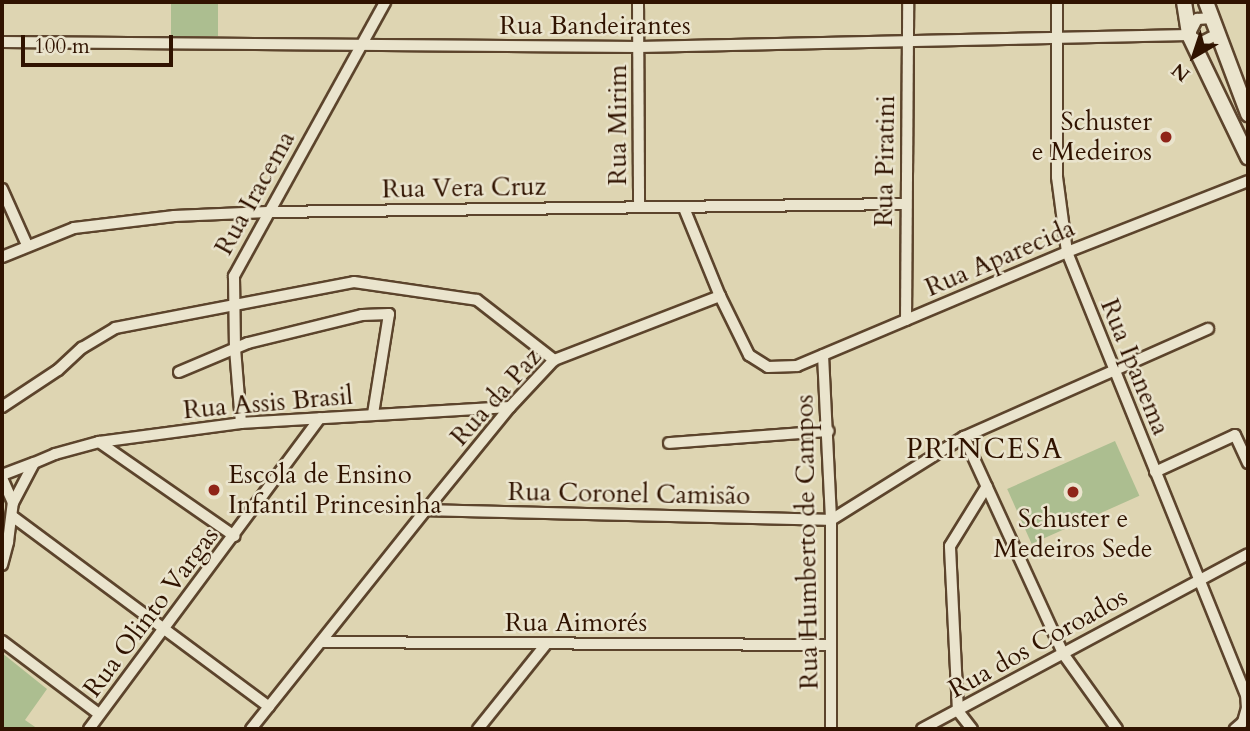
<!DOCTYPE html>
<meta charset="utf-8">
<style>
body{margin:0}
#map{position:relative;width:1250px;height:731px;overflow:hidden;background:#ded5b2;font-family:Cardo,serif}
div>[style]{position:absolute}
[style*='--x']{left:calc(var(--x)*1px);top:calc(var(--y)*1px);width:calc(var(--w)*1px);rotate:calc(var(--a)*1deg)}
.green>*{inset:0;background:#acbe90;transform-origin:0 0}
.roads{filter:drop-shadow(2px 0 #5c442c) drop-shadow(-2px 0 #5c442c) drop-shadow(0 2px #5c442c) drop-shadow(0 -2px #5c442c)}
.minor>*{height:10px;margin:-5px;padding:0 5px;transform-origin:5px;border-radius:5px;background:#eae4cd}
.secondary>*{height:14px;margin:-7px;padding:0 7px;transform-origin:7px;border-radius:7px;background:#eae4cd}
.dots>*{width:19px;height:19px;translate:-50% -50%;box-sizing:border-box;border:4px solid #eae4cd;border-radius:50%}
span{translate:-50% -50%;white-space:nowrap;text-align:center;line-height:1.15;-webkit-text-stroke:5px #eae4cd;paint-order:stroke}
.street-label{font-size:26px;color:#301300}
.poi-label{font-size:26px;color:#301300}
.right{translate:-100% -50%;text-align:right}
.left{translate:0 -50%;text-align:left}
.neighbourhood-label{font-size:28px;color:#301300;letter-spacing:2px}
.frame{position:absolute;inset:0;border:4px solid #301300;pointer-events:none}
.north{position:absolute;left:1159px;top:21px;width:70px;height:70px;-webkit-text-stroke:5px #eae4cd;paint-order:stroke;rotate:219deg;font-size:19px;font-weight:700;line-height:28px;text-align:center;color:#301300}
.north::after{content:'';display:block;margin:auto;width:24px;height:32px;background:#301300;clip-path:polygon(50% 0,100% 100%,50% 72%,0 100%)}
.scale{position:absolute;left:21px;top:35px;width:152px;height:32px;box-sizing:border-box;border:4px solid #301300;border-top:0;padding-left:9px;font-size:21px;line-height:24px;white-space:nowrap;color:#301300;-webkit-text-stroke:5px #eae4cd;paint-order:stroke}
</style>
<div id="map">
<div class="green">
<i style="left:171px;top:4px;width:47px;height:32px"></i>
<i style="left:1115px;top:441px;width:60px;height:118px;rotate:66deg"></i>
<i style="clip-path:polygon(2px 653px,47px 689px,25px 720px,38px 729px,2px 729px)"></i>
</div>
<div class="roads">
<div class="minor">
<i style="--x:638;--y:2;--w:204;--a:89.7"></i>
<i style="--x:1057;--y:2;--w:175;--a:90"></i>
<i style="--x:1057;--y:177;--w:76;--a:82.4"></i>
<i style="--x:1067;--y:252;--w:477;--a:68"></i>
<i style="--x:1246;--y:694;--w:14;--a:86"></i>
<i style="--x:1247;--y:708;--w:15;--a:106"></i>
<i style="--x:1243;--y:722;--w:11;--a:139"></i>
<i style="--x:1190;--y:33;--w:16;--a:-63"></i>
<i style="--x:1197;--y:19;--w:15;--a:-4"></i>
<i style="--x:1189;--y:36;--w:14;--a:25"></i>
<i style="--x:1202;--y:42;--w:18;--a:-27"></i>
<i style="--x:2;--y:42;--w:637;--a:0.45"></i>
<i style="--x:639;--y:47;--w:550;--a:-1.25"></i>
<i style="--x:2;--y:189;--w:61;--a:65.9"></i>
<i style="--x:684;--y:208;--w:95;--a:67.8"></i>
<i style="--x:720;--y:296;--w:66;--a:63.8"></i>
<i style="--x:749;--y:355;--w:22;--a:32"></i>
<i style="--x:768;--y:367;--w:29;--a:-2"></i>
<i style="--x:797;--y:366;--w:293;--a:-22.9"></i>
<i style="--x:1067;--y:252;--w:194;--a:-21.4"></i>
<i style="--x:2;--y:257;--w:78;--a:-21.9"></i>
<i style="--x:74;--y:228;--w:101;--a:-6.8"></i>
<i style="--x:174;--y:216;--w:94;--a:-2.4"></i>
<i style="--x:268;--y:212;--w:637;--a:-0.72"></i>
<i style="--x:906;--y:320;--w:318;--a:-89.6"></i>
<i style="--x:823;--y:355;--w:165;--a:87.2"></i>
<i style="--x:831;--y:520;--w:209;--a:90"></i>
<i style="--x:179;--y:372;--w:75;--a:-22.8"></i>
<i style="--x:248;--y:343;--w:117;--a:-13.8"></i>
<i style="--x:362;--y:315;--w:27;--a:-2"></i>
<i style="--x:389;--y:314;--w:101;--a:99.1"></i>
<i style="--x:2;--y:407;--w:67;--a:-33.5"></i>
<i style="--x:58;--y:370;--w:33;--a:-43"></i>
<i style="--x:82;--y:348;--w:39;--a:-31"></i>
<i style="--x:115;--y:328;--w:243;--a:-10.9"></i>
<i style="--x:354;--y:282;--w:124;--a:8.3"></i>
<i style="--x:477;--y:300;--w:98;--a:37.9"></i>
<i style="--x:241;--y:423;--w:74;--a:-94.6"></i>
<i style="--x:235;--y:349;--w:73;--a:-90.8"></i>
<i style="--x:234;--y:276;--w:313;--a:-61.1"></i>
<i style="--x:964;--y:437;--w:240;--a:65.4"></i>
<i style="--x:1064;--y:655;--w:91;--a:54.4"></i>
<i style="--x:99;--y:442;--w:165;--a:34.8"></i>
<i style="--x:669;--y:443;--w:160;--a:-4.3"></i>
<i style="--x:1155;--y:472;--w:88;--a:-24.8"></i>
<i style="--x:1235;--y:435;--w:31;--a:65"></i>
<i style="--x:2;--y:475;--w:34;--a:-21"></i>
<i style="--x:2;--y:478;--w:27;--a:66"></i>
<i style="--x:426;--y:510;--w:405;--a:1.4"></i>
<i style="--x:12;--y:516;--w:320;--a:36.6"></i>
<i style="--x:831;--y:520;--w:157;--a:-32"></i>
<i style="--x:964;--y:437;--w:267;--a:-23.9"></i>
<i style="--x:2;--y:565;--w:24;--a:-75"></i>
<i style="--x:8;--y:542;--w:39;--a:-83"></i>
<i style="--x:13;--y:503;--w:45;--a:-62.3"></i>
<i style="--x:34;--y:463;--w:23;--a:-23"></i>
<i style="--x:55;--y:454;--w:46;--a:-15.3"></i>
<i style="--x:99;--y:442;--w:143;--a:-7.6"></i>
<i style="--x:241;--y:423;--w:269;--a:-3.4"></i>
<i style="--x:2;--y:641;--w:121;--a:37"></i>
<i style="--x:321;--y:642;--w:509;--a:0.34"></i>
<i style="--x:89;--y:729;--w:387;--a:-53.4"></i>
<i style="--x:251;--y:729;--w:280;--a:-51.4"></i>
<i style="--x:426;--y:510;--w:133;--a:-50.8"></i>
<i style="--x:510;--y:407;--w:64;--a:-46.9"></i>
<i style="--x:554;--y:360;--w:178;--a:-21.1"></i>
<i style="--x:478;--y:729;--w:109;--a:-51.3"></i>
<i style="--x:922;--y:729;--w:370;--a:-28.2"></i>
<i style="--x:972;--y:729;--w:23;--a:-128"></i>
<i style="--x:958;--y:711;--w:165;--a:-92.8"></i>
<i style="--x:950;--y:546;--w:70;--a:-58.3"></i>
</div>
<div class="secondary">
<i style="--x:1184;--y:2;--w:33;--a:81"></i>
<i style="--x:1189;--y:35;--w:136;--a:64.2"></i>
<i style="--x:1206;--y:2;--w:120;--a:69.4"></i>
</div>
</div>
<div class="dots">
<i style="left:1166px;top:137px;background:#8f2418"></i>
<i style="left:214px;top:490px;background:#8f2418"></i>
<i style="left:1073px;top:492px;background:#8f2418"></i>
</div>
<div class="street-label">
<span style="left:595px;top:26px">Rua Bandeirantes</span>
<span style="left:618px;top:125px;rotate:-90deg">Rua Mirim</span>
<span style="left:885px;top:161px;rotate:-89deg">Rua Piratini</span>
<span style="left:464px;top:188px;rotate:-1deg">Rua Vera Cruz</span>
<span style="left:255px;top:193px;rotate:-61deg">Rua Iracema</span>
<span style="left:1000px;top:258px;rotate:-23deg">Rua Aparecida</span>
<span style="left:1135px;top:367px;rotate:68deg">Rua Ipanema</span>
<span style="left:496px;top:397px;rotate:-48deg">Rua da Paz</span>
<span style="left:268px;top:403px;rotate:-5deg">Rua Assis Brasil</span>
<span style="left:629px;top:494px;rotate:1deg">Rua Coronel Camisão</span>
<span style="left:807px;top:542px;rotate:-91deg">Rua Humberto de Campos</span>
<span style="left:151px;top:612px;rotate:-53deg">Rua Olinto Vargas</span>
<span style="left:576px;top:623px">Rua Aimorés</span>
<span style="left:1038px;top:643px;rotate:-29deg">Rua dos Coroados</span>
</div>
<div class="poi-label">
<span class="right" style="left:1152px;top:137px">Schuster<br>e Medeiros</span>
<span class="left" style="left:228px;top:490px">Escola de Ensino<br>Infantil Princesinha</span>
<span style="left:1073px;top:534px">Schuster e<br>Medeiros Sede</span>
</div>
<div class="neighbourhood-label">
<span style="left:985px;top:449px">PRINCESA</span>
</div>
<div class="frame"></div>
<div class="north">N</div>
<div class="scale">100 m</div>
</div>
